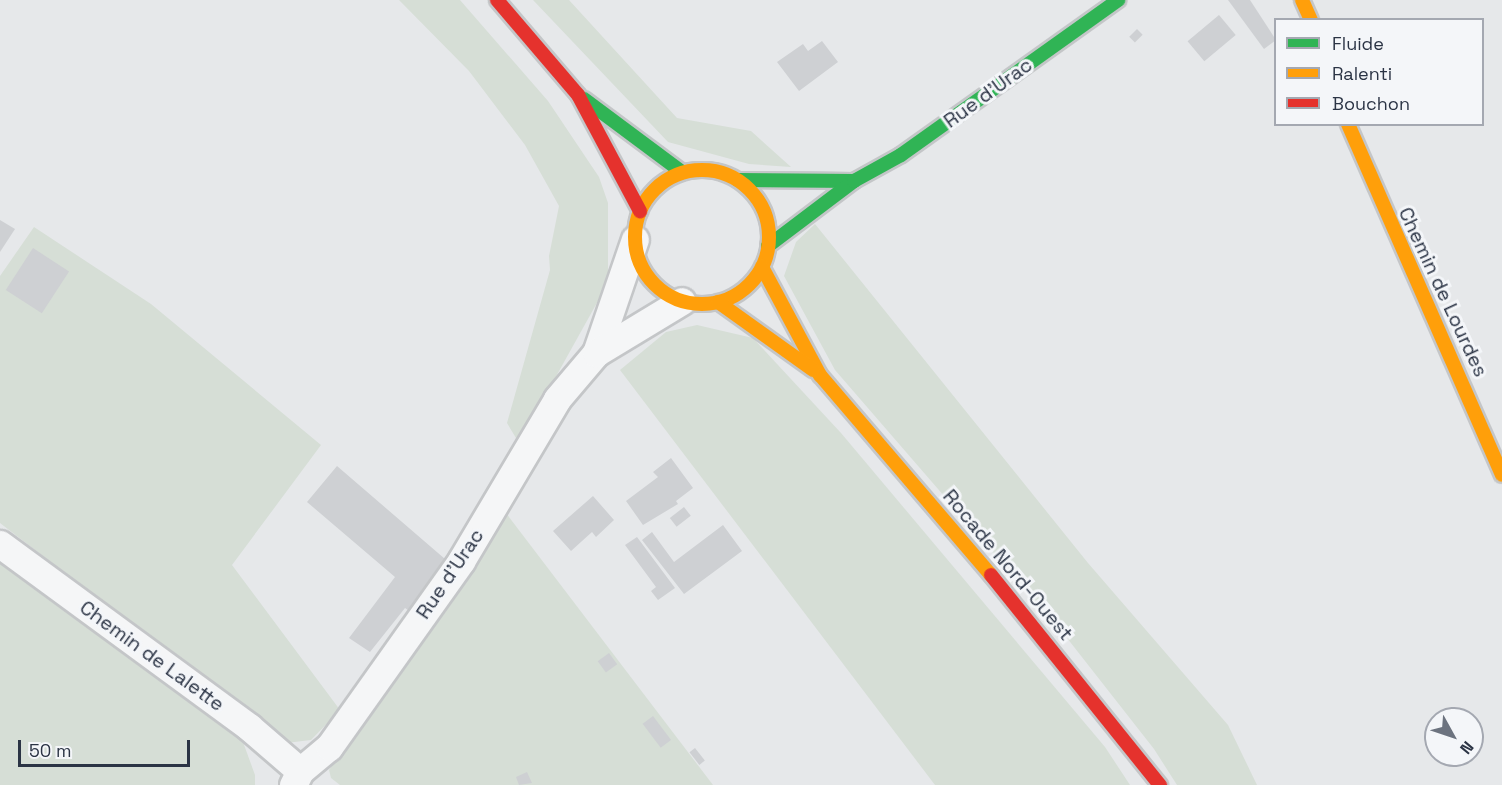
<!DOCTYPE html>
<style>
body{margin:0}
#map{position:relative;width:1502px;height:785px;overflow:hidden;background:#e6e8ea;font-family:"Space Grotesk",sans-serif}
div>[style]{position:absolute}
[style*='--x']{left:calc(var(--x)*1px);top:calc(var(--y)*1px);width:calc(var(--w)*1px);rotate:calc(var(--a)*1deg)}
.green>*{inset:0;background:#d6ded6}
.building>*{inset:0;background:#ced0d3;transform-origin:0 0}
.roads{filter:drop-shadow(2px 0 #c4c6c8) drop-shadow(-2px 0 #c4c6c8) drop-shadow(0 2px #c4c6c8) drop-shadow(0 -2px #c4c6c8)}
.street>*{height:27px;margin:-13.5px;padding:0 13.5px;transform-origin:13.5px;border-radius:13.5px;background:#f5f6f7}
.fast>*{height:14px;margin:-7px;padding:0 7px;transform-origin:7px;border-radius:7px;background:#30b455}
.slow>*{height:14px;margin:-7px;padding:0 7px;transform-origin:7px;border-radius:7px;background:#ff9f0a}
.slow>.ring{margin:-7px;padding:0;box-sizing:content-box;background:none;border:14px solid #ff9f0a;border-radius:50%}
.jam>*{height:14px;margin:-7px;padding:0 7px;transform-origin:7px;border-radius:7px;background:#e5322d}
span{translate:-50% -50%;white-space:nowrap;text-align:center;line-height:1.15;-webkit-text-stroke:6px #f4f6f9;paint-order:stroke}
.street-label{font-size:20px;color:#2b3445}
.legend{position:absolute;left:1274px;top:18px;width:210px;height:108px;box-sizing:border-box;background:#f4f6f9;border:2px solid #a4a8b1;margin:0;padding:8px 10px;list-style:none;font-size:18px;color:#2b3445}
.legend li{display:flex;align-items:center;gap:12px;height:30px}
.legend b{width:30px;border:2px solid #a4a8b1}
.north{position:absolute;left:1424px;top:707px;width:60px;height:60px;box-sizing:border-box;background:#f4f6f9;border:2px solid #a4a8b1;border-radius:50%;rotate:130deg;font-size:16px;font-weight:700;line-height:24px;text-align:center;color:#2b3445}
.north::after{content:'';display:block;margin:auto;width:21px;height:27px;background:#6c737f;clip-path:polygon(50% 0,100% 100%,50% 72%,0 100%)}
.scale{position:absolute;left:18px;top:740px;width:172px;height:27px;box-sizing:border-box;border:3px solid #2b3445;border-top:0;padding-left:8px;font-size:18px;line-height:21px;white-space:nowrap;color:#2b3445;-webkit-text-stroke:4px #f4f6f9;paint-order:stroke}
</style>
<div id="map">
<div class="green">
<i style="clip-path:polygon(399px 0,460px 0,548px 101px,599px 177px,608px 203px,608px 283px,519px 443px,507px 423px,550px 270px,549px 256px,559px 206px,525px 145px,469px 71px)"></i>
<i style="clip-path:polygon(533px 0,569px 0,677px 118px,751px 131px,791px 167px,749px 164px,668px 142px)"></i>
<i style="clip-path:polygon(815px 224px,1088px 563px,1228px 725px,1257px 785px,1177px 785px,1154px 749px,1067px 638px,835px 370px,784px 276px,796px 242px)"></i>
<i style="clip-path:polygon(34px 227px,151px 304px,321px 445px,232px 565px,340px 710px,311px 740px,286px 743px,0 523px,0 276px)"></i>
<i style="clip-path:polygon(697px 325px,753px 338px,841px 433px,1105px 747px,1130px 785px,935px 785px,620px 370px,666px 332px)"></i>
<i style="clip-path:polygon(506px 513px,713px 785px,340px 785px,331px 778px,329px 770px)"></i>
<i style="clip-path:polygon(0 563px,243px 742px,255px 775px,255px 785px,0 785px)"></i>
</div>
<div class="building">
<i style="clip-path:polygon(1228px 0,1250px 0,1276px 40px,1264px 49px)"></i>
<i style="left:1219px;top:15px;width:26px;height:41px;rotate:50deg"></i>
<i style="left:1137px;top:29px;width:8px;height:11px;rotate:45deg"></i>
<i style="clip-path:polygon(822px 41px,838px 62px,799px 91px,777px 62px,803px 44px,808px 51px)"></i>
<i style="clip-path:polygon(0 220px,15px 229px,0 252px)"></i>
<i style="left:33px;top:248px;width:43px;height:50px;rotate:33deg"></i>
<i style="clip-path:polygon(671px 458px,693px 488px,676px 501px,678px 504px,643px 525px,626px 501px,658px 477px,653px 472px)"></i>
<i style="clip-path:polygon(337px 466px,445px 559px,408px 610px,405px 608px,370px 652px,349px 638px,395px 577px,307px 502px)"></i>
<i style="clip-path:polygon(593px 496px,614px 520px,596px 537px,592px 532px,571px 551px,553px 531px)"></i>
<i style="left:684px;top:507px;width:11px;height:18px;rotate:52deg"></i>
<i style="clip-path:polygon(723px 525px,742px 551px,684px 594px,642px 540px,652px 532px,674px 562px)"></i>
<i style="clip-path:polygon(637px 537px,675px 588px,658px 600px,651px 591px,656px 587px,625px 545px)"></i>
<i style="left:609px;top:653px;width:14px;height:14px;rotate:54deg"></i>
<i style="left:653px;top:716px;width:30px;height:13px;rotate:53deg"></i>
<i style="left:695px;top:748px;width:16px;height:7px;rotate:52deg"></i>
<i style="clip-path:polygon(527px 772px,532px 783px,519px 785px,516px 777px)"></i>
</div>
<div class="roads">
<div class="street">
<i style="--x:596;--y:353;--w:120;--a:-71.1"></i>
<i style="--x:0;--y:544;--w:309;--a:36.3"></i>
<i style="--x:249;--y:727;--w:67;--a:40.8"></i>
<i style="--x:293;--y:785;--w:16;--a:-63"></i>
<i style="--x:300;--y:771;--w:38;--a:-40"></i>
<i style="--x:329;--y:747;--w:228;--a:-54.6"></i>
<i style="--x:461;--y:561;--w:188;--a:-59.3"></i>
<i style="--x:557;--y:399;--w:60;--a:-49.7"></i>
<i style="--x:596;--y:353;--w:100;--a:-31.2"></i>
</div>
<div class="fast">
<i style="--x:584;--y:99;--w:122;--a:36.7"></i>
<i style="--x:738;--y:180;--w:116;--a:0.5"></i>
<i style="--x:768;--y:246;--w:108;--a:-37.1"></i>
<i style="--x:854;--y:181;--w:54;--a:-29"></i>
<i style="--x:901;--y:155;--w:267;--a:-35.5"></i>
</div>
<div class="slow">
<i style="--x:1302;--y:0;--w:22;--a:66"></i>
<i style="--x:1348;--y:124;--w:383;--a:66.3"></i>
<i class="ring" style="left:635px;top:170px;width:120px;height:120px"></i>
<i style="--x:762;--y:267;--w:123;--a:61.8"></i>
<i style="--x:820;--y:375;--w:263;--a:49.5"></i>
<i style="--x:718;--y:302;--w:117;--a:35.6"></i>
</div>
<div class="jam">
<i style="--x:497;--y:0;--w:125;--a:49.5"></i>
<i style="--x:578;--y:95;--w:132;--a:61.9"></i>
<i style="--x:991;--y:575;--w:270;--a:51.2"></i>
</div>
</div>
<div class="street-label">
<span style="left:988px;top:93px;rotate:-36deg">Rue d'Urac</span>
<span style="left:1443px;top:292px;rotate:65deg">Chemin de Lourdes</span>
<span style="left:1008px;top:565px;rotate:50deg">Rocade Nord-Ouest</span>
<span style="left:450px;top:574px;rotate:-56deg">Rue d'Urac</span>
<span style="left:152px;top:656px;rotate:36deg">Chemin de Lalette</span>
</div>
<ul class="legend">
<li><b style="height:8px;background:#30b455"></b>Fluide</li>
<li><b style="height:8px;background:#ff9f0a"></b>Ralenti</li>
<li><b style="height:8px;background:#e5322d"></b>Bouchon</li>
</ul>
<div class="north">N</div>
<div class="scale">50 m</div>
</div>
